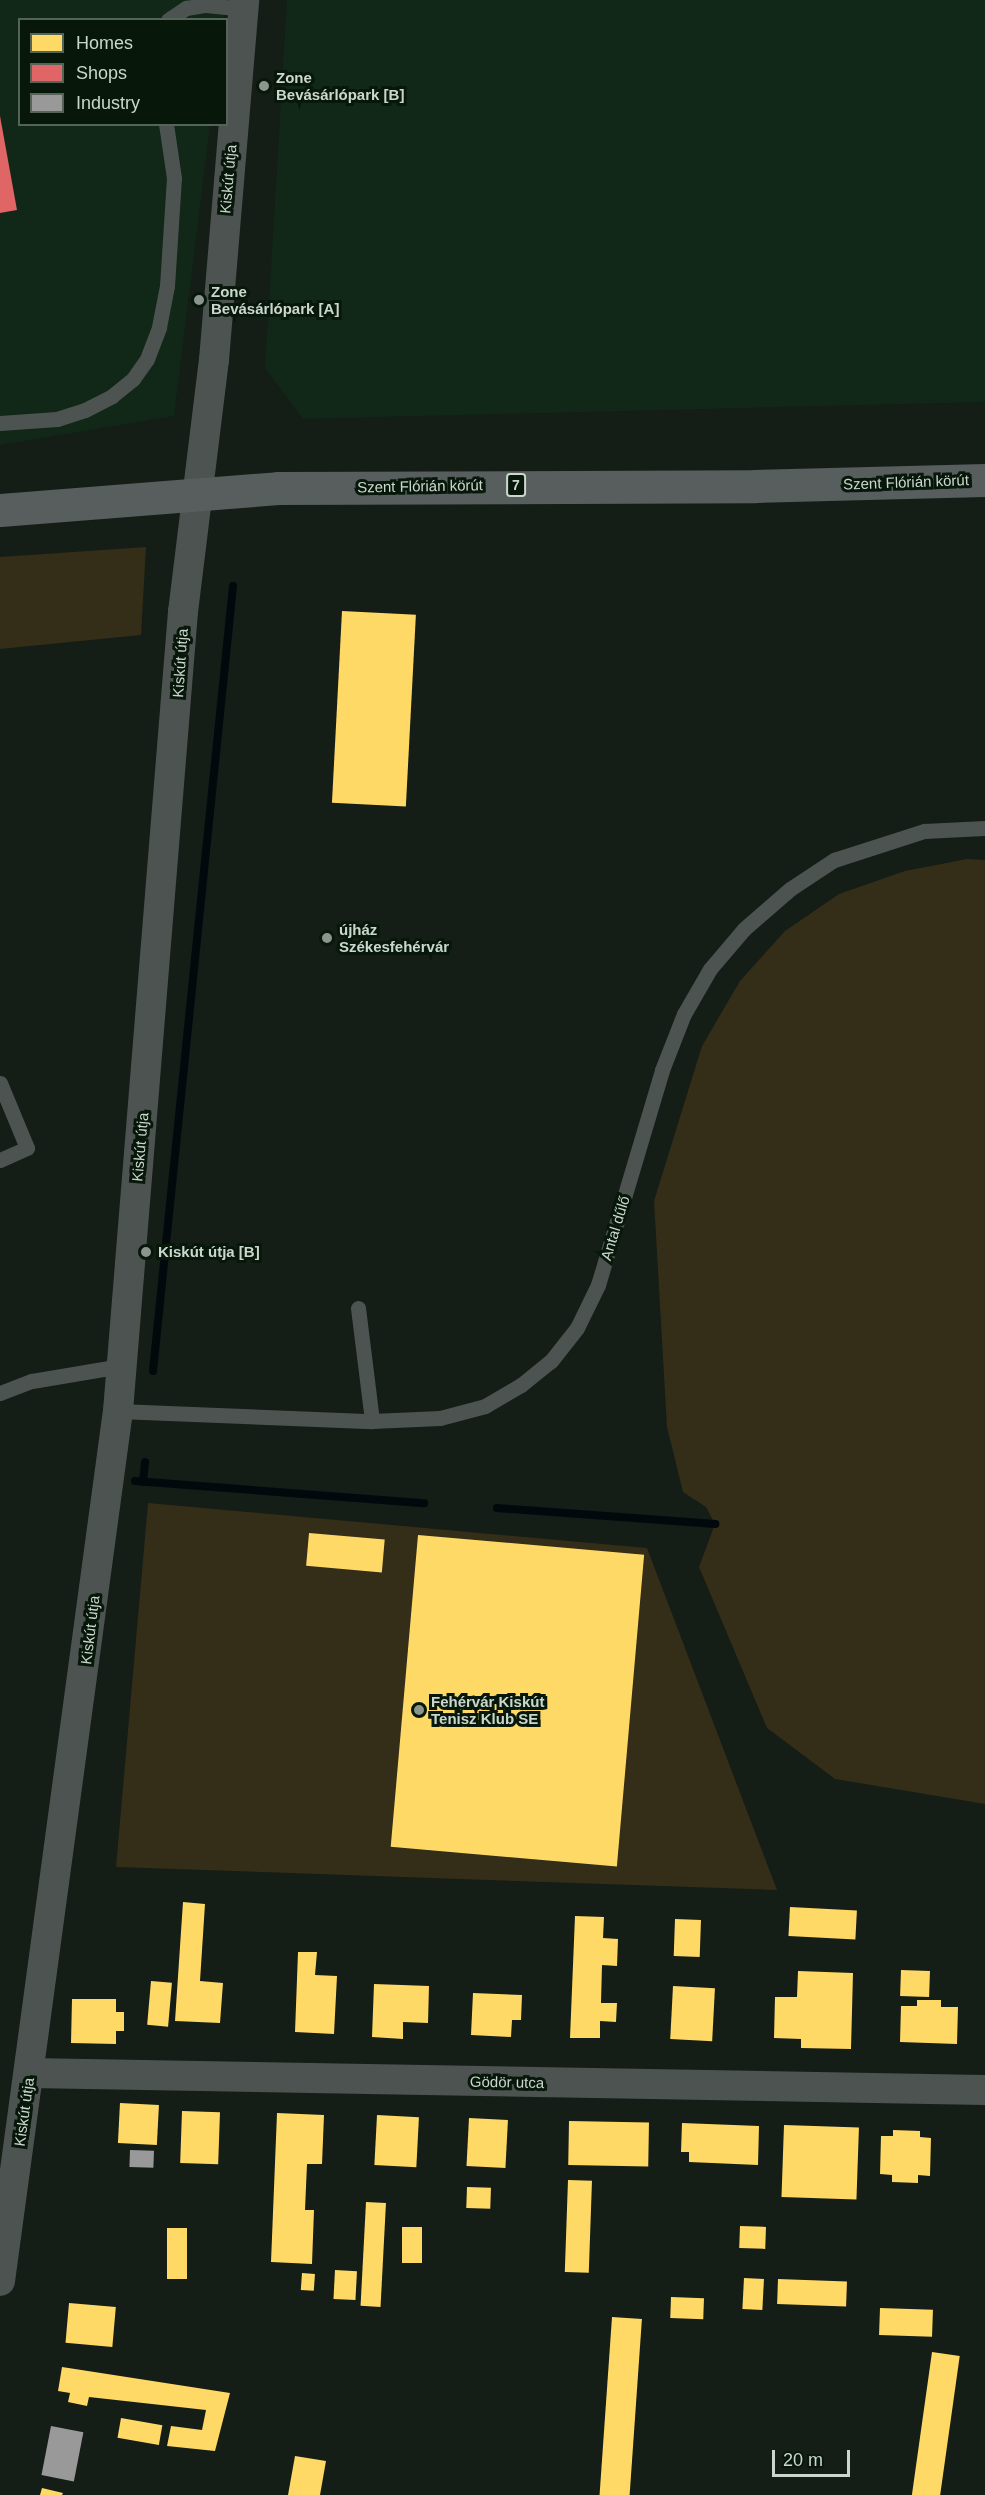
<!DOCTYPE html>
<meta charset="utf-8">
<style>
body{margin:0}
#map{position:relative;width:985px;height:2495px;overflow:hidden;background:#141d16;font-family:Arial,sans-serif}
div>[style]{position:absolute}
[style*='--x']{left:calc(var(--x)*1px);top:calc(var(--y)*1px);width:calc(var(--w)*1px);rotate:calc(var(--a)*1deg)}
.built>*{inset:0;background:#112717}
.green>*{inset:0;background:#342d18}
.homes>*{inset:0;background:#ffd966;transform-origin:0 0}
.shops>*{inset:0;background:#e06666}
.industry>*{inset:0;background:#999;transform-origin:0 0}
.stream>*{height:8px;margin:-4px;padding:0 4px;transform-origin:4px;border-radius:4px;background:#02090d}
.service>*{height:15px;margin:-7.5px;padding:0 7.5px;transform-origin:7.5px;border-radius:7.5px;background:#4d5351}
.minor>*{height:30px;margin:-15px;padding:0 15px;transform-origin:15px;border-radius:15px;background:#4d5351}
.primary>*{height:33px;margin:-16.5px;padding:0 16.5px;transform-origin:16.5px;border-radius:16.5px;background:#575e5d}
.dots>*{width:16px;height:16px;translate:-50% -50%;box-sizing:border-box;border:3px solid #07180b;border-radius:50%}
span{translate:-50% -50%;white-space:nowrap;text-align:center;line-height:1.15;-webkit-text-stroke:6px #07180b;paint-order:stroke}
.shield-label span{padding:2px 4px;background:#07180b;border:2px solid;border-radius:4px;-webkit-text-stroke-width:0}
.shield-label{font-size:14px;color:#cbd6cd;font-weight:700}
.poi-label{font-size:15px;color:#cbd6cd;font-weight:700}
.left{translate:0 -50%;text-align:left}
.street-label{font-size:15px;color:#cbd6cd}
.legend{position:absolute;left:18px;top:18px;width:210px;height:108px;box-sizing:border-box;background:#07180b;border:2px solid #556459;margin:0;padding:8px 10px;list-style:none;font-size:18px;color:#cbd6cd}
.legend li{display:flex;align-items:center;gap:12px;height:30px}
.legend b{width:30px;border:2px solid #556459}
.scale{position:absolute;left:772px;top:2450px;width:78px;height:27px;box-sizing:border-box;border:3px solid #cbd6cd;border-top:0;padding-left:8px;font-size:18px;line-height:21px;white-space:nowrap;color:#cbd6cd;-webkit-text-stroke:4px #07180b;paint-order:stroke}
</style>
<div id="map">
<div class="built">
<i style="clip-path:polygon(0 0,225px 0,223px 19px,20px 20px,20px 124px,210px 125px,174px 416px,0 445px)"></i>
<i style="clip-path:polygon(287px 0,985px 0,985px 402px,303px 419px,265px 368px)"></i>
</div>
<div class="green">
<i style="clip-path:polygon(146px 547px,141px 635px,0 649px,0 557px)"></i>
<i style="clip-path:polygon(967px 859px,985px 860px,985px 1804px,835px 1779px,767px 1728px,699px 1567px,715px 1524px,706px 1507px,683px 1492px,667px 1427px,654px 1201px,702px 1046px,740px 981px,785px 931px,839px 894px,905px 871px)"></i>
<i style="clip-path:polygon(148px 1503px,647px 1548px,777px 1890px,116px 1867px)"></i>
</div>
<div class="homes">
<i style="left:342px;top:611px;width:74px;height:192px;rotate:3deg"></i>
<i style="left:309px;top:1533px;width:76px;height:33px;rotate:5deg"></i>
<i style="left:418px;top:1535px;width:227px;height:313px;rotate:5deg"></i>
<i style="clip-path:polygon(183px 1902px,205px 1904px,200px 1981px,223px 1983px,220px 2023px,175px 2021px)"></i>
<i style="left:790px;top:1907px;width:67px;height:29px;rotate:3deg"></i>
<i style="clip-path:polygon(575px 1916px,604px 1917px,603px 1938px,618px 1939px,617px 1966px,602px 1965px,601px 2003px,617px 2003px,616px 2022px,600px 2021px,600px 2038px,570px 2038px)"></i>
<i style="left:675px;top:1919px;width:26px;height:37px;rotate:2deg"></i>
<i style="clip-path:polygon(298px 1952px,317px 1952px,315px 1975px,337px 1976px,334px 2034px,295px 2032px)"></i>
<i style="left:901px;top:1970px;width:29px;height:26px;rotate:2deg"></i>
<i style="clip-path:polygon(798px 1971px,853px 1973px,851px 2049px,801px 2048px,801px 2039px,774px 2038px,775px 1997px,797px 1997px)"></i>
<i style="left:151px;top:1981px;width:21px;height:44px;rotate:5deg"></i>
<i style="clip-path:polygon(374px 1984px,429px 1986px,428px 2023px,403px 2022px,403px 2039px,372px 2037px)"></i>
<i style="left:673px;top:1986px;width:42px;height:53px;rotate:3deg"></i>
<i style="clip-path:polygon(473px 1993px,522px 1995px,521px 2020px,512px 2020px,511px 2037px,471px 2035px)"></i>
<i style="clip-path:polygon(72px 1999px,116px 1999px,116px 2012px,124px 2012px,124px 2031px,116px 2031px,116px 2044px,71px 2043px)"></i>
<i style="clip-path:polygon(917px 2000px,941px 2000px,941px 2007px,958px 2007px,957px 2044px,900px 2042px,901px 2006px,917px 2006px)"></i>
<i style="left:120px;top:2103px;width:39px;height:40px;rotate:3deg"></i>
<i style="left:182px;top:2111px;width:38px;height:52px;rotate:2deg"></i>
<i style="clip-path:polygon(277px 2113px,324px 2115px,322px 2164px,307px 2164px,305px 2210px,314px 2210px,312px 2264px,271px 2262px)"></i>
<i style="left:377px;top:2115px;width:42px;height:50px;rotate:3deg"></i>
<i style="left:469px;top:2118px;width:39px;height:48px;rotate:3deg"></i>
<i style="left:569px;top:2121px;width:80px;height:44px;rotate:1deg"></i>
<i style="clip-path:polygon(682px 2123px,759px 2126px,758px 2165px,689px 2162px,689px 2152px,681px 2152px)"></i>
<i style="left:784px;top:2125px;width:75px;height:72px;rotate:2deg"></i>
<i style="clip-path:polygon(893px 2130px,920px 2131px,920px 2137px,931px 2138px,930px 2176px,918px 2175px,918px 2183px,892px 2182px,892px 2175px,880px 2174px,881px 2136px,893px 2136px)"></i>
<i style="left:568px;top:2180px;width:24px;height:92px;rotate:2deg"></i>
<i style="left:467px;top:2187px;width:24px;height:21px;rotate:2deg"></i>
<i style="left:366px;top:2202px;width:20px;height:104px;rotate:3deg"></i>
<i style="left:740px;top:2226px;width:26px;height:22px;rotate:2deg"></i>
<i style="left:402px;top:2227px;width:20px;height:36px"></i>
<i style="left:167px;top:2228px;width:20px;height:51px"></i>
<i style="left:335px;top:2270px;width:22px;height:29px;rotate:3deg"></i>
<i style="left:302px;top:2273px;width:13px;height:17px;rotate:4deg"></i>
<i style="left:744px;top:2278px;width:20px;height:31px;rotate:3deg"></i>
<i style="left:778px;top:2279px;width:69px;height:25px;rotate:2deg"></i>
<i style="left:671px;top:2297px;width:33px;height:21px;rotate:2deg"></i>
<i style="left:69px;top:2303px;width:47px;height:40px;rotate:5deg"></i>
<i style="left:880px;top:2308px;width:53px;height:27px;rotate:2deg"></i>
<i style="left:612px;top:2317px;width:30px;height:180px;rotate:4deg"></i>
<i style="left:932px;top:2352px;width:28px;height:145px;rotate:8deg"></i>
<i style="clip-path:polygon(62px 2367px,230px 2393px,215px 2451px,167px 2446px,171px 2426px,202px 2430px,206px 2410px,89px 2397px,87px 2406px,68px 2402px,70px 2393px,58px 2391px)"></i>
<i style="left:121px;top:2418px;width:42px;height:20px;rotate:10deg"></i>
<i style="clip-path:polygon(295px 2456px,326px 2461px,320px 2495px,288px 2495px)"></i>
<i style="clip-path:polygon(42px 2488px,63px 2493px,62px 2495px,40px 2495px)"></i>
</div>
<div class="shops">
<i style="clip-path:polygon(0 116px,17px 210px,0 213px)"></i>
</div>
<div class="industry">
<i style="left:130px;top:2150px;width:24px;height:17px;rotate:2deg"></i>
<i style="left:51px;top:2426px;width:33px;height:50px;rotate:11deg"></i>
</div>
<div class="stream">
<i style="--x:153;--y:1371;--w:789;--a:-84.18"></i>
<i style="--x:135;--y:1481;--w:290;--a:4.4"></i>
<i style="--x:143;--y:1482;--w:20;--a:-84"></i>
<i style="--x:497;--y:1508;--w:219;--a:4.2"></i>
</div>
<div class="service">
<i style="--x:168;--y:20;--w:22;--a:-34"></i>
<i style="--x:186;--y:8;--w:20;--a:-9"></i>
<i style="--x:206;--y:5;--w:37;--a:6"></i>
<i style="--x:0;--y:423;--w:57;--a:-4"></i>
<i style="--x:57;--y:419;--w:29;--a:-18"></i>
<i style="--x:85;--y:410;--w:30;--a:-27"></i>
<i style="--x:112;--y:396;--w:27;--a:-39"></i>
<i style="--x:133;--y:379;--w:24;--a:-55"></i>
<i style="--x:147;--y:359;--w:34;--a:-69"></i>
<i style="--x:159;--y:327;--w:42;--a:-79"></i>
<i style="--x:167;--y:286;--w:108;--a:-86.3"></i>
<i style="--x:174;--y:178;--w:55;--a:-98.4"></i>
<i style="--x:0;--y:1083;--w:70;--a:67.4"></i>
<i style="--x:27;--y:1148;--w:30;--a:156"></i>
<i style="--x:358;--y:1308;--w:114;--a:82.9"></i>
<i style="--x:0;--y:1393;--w:34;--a:-21"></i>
<i style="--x:32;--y:1381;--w:90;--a:-9.6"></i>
<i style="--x:118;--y:1411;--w:254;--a:2.3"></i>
<i style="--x:372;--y:1421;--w:68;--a:-2.5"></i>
<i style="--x:440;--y:1418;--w:47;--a:-14.9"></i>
<i style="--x:485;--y:1406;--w:42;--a:-30.3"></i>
<i style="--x:521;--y:1385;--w:38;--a:-39"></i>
<i style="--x:551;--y:1361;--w:42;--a:-51.8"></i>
<i style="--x:577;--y:1328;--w:48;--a:-64"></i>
<i style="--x:598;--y:1285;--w:224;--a:-73.4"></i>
<i style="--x:662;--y:1070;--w:60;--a:-68.6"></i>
<i style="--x:684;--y:1014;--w:52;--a:-60"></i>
<i style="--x:710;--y:969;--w:52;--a:-49.6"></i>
<i style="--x:744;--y:929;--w:61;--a:-41"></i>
<i style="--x:790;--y:889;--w:53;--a:-33.4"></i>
<i style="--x:834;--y:860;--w:95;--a:-17.9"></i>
<i style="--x:924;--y:831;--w:61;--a:-2.8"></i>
</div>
<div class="minor">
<i style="--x:30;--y:2073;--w:955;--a:1.02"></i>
<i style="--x:0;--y:2281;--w:878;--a:-82.28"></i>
<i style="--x:118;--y:1411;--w:802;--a:-85.35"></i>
<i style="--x:183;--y:612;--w:254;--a:-83"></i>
<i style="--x:214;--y:360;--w:361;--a:-85.2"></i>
</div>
<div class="primary">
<i style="--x:0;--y:510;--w:279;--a:-4.5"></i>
<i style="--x:278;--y:488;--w:477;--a:-0.2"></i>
<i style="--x:755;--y:486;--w:230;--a:-1.5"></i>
</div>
<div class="dots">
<i style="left:264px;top:86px;background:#8b958d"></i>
<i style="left:199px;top:300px;background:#8b958d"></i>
<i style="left:327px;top:938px;background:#8b958d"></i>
<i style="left:146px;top:1252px;background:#8b958d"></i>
<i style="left:419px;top:1710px;background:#8b958d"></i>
</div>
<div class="shield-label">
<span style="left:516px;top:485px">7</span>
</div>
<div class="poi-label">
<span class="left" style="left:276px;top:86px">Zone<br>Bevásárlópark [B]</span>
<span class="left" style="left:211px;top:300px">Zone<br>Bevásárlópark [A]</span>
<span class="left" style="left:339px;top:938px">újház<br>Székesfehérvár</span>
<span class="left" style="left:158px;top:1252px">Kiskút útja [B]</span>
<span class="left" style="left:431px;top:1710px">Fehérvár Kiskút<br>Tenisz Klub SE</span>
</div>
<div class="street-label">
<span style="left:228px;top:179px;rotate:-85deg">Kiskút útja</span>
<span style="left:906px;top:482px;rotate:-2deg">Szent Flórián körút</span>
<span style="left:420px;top:486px;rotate:-1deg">Szent Flórián körút</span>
<span style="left:180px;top:663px;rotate:-86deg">Kiskút útja</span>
<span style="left:140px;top:1147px;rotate:-85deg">Kiskút útja</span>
<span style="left:615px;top:1228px;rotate:-73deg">Antal dűlő</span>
<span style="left:90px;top:1630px;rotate:-83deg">Kiskút útja</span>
<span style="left:507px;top:2082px;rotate:1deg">Gödör utca</span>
<span style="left:24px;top:2112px;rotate:-82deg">Kiskút útja</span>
</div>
<ul class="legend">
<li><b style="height:16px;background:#ffd966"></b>Homes</li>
<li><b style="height:16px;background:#e06666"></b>Shops</li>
<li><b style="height:16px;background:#999"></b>Industry</li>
</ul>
<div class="scale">20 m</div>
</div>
